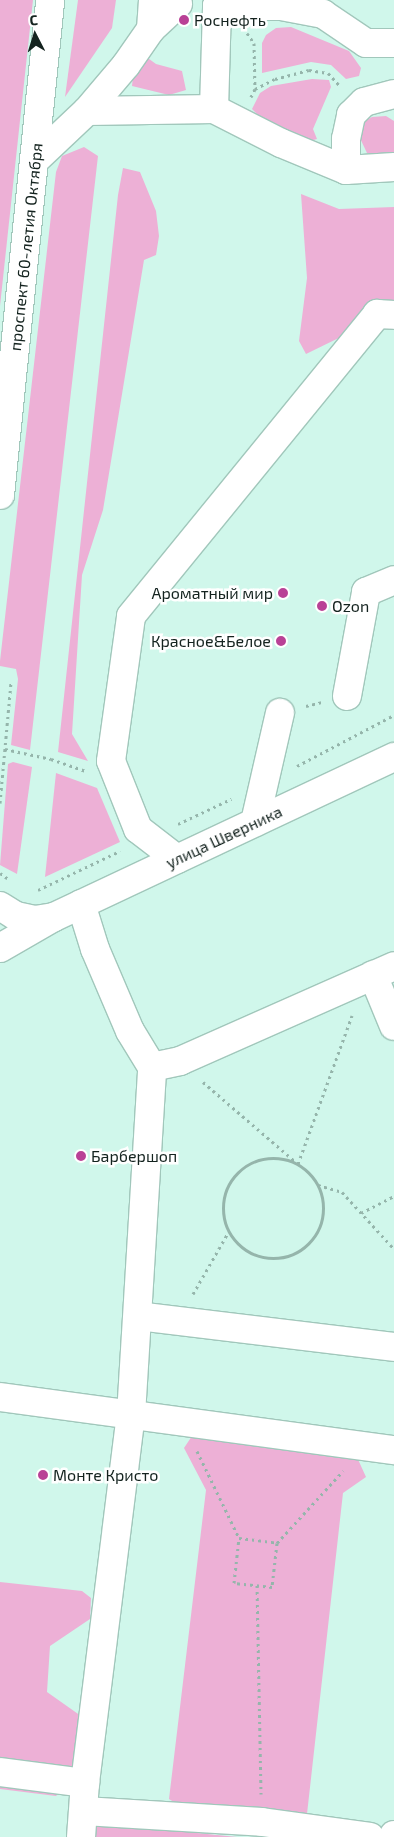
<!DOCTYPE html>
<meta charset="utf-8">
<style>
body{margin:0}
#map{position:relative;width:394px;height:1837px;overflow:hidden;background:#d0f7eb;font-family:"Exo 2",sans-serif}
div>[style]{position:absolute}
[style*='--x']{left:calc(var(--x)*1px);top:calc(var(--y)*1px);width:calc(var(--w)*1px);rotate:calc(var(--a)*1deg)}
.green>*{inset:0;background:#edb0d6}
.path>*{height:3px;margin-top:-1.5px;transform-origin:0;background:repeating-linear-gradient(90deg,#95b5ab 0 2.5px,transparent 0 6.5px)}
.path>.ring{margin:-1.5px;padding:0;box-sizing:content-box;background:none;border:3px solid #95b5ab;border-radius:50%}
.roads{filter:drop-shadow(1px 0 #a1c7bb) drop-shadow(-1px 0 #a1c7bb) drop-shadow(0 1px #a1c7bb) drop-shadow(0 -1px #a1c7bb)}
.minor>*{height:28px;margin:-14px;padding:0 14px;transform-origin:14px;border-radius:14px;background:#fff}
.major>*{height:28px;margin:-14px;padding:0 14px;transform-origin:14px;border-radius:14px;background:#fff}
.dots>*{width:14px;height:14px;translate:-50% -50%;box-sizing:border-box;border:2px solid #fff;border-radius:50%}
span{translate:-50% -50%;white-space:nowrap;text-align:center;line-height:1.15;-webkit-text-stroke:5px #fff;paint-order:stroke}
.poi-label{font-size:16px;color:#14231f}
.left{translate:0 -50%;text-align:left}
.right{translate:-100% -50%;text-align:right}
.street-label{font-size:16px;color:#14231f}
.north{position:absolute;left:10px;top:10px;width:50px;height:50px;-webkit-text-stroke:4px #fff;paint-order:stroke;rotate:355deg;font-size:14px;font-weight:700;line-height:20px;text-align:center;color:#14231f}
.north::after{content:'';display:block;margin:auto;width:18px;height:22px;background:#14231f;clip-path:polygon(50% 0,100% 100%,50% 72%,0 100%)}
</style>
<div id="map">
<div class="green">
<i style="clip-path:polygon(0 0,33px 0,0 306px)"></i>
<i style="clip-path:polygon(78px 0,116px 0,112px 28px,65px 97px)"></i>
<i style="clip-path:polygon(291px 27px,349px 51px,361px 68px,359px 76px,346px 79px,331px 65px,311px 62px,262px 73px,262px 43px,266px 35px,276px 28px)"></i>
<i style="clip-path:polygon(145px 56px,156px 64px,182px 71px,186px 90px,169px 95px,132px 86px,134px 67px)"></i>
<i style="clip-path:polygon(312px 79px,329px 80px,331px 87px,313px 129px,317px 139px,302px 143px,262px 119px,252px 109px,260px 93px,271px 86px)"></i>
<i style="clip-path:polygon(386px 116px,394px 121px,394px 153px,380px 156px,367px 153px,358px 134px,362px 123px,372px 117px)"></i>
<i style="clip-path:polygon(84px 147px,98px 156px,30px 750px,11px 745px,18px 679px,16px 669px,0 666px,0 661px,56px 172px,62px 156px)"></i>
<i style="clip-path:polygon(123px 168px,140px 172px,156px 211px,159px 236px,156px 255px,144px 260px,103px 510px,82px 575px,72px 734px,88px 761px,58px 752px,118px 195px)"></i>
<i style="clip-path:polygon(301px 194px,339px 209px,394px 207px,394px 311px,306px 354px,299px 341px,307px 278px)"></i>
<i style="clip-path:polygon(13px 762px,32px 767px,17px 874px,0 865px,8px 764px)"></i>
<i style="clip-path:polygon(56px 773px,97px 788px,120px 842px,45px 877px)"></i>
<i style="clip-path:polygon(194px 1433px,356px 1455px,366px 1477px,343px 1493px,307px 1814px,296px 1820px,185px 1809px,169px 1799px,206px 1490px,184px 1448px)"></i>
<i style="clip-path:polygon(0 1582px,82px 1591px,91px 1598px,90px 1619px,50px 1646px,47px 1692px,81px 1716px,83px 1770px,56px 1796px,0 1789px)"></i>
<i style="clip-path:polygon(97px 1823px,237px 1837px,95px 1837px)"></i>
</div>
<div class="path">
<i style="--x:247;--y:33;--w:12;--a:55"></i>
<i style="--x:254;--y:43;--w:46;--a:88.8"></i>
<i style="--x:255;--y:89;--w:9;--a:117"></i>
<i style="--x:255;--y:89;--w:22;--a:-27"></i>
<i style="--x:275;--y:79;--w:35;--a:-15"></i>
<i style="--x:309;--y:70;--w:19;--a:9"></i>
<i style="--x:328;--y:73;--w:18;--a:47"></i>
<i style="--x:306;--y:706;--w:16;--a:-14"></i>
<i style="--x:5;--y:749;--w:47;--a:12.3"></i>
<i style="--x:51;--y:759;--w:36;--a:19"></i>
<i style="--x:297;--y:766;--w:110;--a:-27.7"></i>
<i style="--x:0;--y:803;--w:122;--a:-84.8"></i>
<i style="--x:178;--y:824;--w:59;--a:-25.3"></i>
<i style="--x:0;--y:873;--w:9;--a:36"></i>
<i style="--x:38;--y:890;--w:91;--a:-25.4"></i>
<i style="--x:203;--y:1082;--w:125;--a:40.8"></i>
<i style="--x:298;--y:1164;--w:158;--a:-70"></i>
<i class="ring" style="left:223px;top:1158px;width:97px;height:97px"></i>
<i style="--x:318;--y:1185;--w:25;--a:16"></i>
<i style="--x:342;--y:1192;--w:77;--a:47.6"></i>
<i style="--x:361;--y:1213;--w:37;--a:-27"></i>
<i style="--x:193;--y:1294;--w:70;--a:-60.2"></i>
<i style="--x:197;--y:1451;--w:97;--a:64.2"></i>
<i style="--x:239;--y:1538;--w:38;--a:7"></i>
<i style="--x:277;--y:1543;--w:44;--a:96.5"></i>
<i style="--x:272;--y:1587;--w:38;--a:-174"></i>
<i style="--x:234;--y:1583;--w:45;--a:-83.7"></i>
<i style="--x:277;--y:1543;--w:98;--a:-47.5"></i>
<i style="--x:257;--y:1585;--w:209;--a:88.9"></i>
</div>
<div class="roads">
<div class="minor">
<i style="--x:217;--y:6;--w:64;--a:0"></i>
<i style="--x:281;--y:6;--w:43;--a:10.8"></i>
<i style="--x:323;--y:14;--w:52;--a:34"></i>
<i style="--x:366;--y:43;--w:28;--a:0"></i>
<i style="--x:151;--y:29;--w:37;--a:-43"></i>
<i style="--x:214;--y:109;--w:103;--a:-88.3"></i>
<i style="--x:217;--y:6;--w:7;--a:-56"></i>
<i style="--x:87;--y:111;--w:127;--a:-0.9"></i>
<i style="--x:214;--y:109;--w:75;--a:26.9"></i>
<i style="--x:281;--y:143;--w:70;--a:22.6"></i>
<i style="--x:346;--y:170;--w:48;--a:-3.6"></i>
<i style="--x:35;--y:160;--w:71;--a:-43.3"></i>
<i style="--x:87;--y:111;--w:60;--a:-49.7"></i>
<i style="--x:126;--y:65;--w:44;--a:-55.2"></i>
<i style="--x:151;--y:29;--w:29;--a:-86"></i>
<i style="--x:346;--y:170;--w:31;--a:-90"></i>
<i style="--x:346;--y:139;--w:25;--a:-78"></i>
<i style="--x:351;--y:115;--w:18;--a:-45"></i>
<i style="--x:364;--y:102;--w:31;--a:-15"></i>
<i style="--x:347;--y:696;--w:106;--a:-79.6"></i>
<i style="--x:366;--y:592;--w:30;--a:-23"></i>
<i style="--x:255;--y:822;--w:112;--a:-77.1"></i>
<i style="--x:177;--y:859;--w:49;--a:-142.4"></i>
<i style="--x:138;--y:829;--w:73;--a:-111.7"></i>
<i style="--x:111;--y:761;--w:146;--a:-82.1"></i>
<i style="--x:131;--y:616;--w:390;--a:-50.8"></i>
<i style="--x:377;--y:314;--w:17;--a:3"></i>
<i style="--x:0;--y:906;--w:19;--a:32"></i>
<i style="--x:16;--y:916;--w:19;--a:12"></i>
<i style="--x:35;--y:920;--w:19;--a:-9"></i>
<i style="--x:0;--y:948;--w:62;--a:-29.9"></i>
<i style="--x:54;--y:917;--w:376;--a:-25.2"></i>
<i style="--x:373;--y:975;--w:55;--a:67.6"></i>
<i style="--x:152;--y:1067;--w:29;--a:-12"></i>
<i style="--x:180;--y:1061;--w:234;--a:-23.9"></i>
<i style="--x:138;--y:1316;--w:258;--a:6.9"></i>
<i style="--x:0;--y:1397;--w:398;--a:7.7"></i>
<i style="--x:0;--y:1772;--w:86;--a:7.4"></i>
<i style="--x:84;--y:1811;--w:178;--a:3.5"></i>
<i style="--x:262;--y:1822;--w:109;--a:7.9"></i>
<i style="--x:81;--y:1837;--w:54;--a:-85.8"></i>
<i style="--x:85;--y:1783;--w:371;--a:-82.9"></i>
<i style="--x:131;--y:1415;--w:349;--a:-86.5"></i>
<i style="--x:152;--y:1067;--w:42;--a:-121.4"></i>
<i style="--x:130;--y:1031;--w:89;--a:-113.1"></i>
<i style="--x:95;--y:949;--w:47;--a:-107.3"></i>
<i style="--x:394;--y:1837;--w:2;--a:-90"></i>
</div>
<div class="major">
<i style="--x:0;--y:495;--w:498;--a:-84.2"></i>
</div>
</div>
<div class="dots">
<i style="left:184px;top:20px;background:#b94196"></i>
<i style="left:283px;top:593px;background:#b94196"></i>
<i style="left:322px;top:606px;background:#b94196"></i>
<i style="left:281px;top:641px;background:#b94196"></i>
<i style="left:81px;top:1156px;background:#b94196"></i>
<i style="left:43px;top:1475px;background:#b94196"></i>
</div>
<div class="poi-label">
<span class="left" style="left:194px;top:20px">Роснефть</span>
<span class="right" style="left:273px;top:593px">Ароматный мир</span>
<span class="left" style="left:332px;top:606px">Ozon</span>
<span class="right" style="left:271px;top:641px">Красное&amp;Белое</span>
<span class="left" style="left:91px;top:1156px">Барбершоп</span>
<span class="left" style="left:53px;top:1475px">Монте Кристо</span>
</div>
<div class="street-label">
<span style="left:26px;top:247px;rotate:-84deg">проспект 60-летия Октября</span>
<span style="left:224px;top:837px;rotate:-25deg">улица Шверника</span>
</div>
<div class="north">С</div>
</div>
